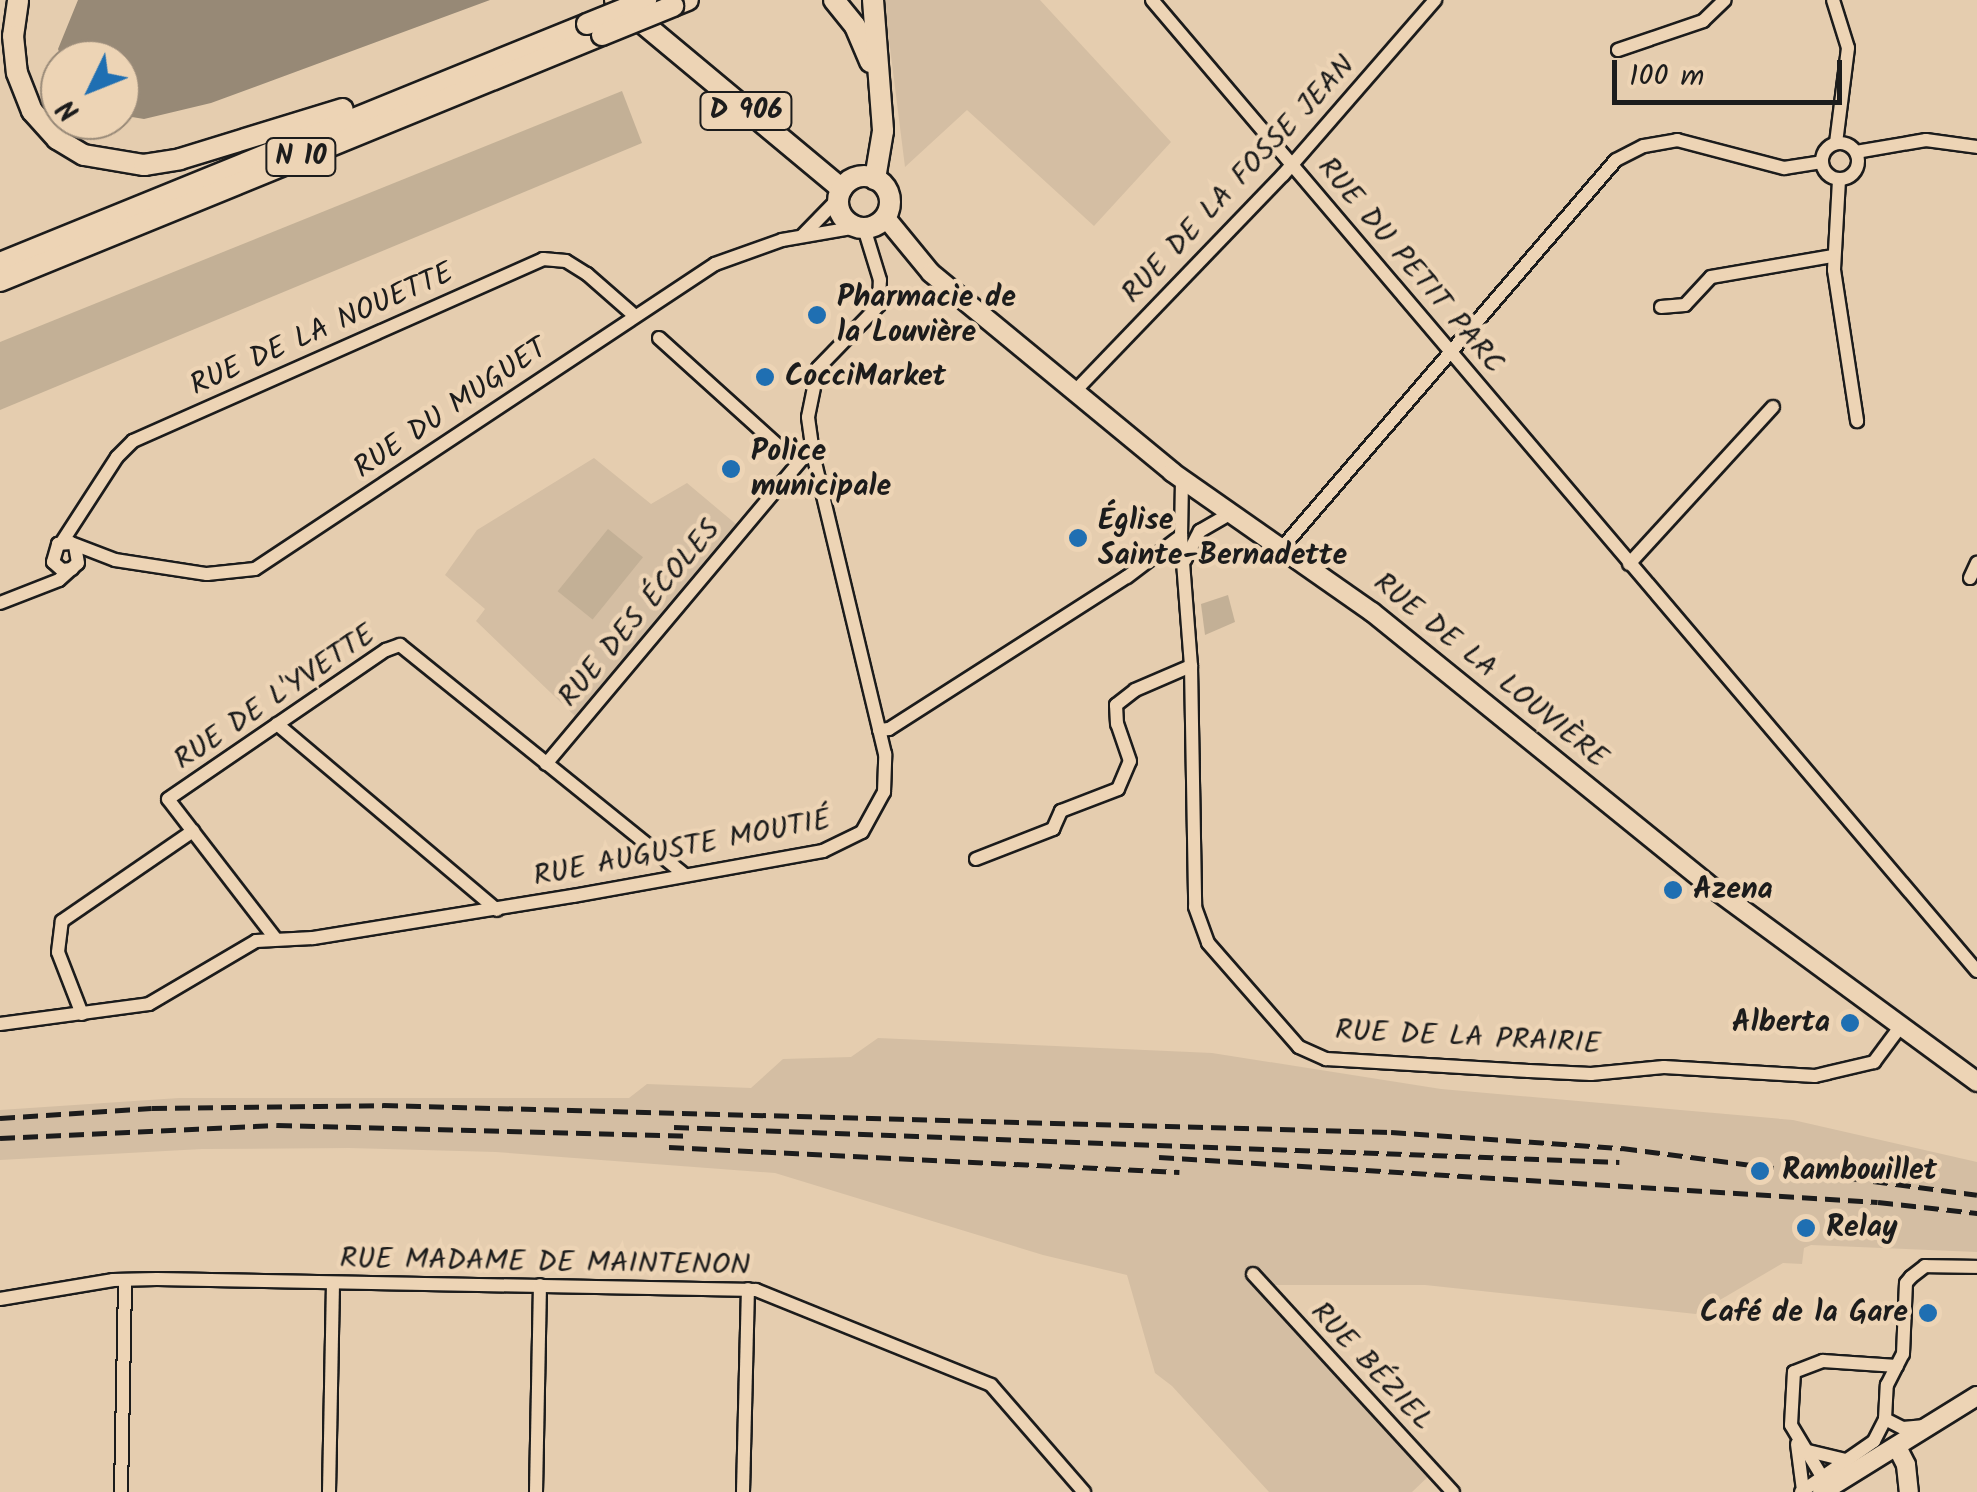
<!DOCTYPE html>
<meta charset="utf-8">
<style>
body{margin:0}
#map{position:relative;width:1977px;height:1492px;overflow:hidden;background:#e5cdaf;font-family:Kalam,sans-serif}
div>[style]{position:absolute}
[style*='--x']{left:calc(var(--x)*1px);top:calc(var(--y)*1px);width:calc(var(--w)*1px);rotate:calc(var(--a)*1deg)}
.built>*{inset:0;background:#d4bea3}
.green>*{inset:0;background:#c3b096;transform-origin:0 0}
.water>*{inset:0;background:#978976}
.roads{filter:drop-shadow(2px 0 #1c1c1c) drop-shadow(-2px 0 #1c1c1c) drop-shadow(0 2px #1c1c1c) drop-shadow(0 -2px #1c1c1c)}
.minor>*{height:12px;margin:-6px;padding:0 6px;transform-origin:6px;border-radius:6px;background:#edd4b5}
.minor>.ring{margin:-6px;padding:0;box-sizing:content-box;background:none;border:12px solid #edd4b5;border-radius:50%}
.secondary>*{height:18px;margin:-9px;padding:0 9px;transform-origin:9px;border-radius:9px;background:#edd4b5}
.primary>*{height:20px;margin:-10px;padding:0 10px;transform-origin:10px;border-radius:10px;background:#edd4b5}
.primary>.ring{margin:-10px;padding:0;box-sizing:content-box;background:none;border:20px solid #edd4b5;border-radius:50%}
.rail>*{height:5px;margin-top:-2.5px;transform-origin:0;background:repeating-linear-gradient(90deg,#1c1c1c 0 15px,transparent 0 23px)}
.bridges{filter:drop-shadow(2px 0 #1c1c1c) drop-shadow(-2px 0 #1c1c1c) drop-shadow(0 2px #1c1c1c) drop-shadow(0 -2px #1c1c1c)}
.primary-bridge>*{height:20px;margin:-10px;padding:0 10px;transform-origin:10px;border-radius:10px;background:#edd4b5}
.dots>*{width:28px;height:28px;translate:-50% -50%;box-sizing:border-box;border:5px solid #edd4b5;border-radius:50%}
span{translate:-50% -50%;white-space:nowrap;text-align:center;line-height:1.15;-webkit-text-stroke:9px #edd4b5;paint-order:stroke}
.shield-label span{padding:2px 8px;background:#edd4b5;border:2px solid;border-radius:8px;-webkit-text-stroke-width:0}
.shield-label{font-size:28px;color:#1c1c1c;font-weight:700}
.street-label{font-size:30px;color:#1c1c1c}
.poi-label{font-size:30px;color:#1c1c1c;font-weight:700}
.left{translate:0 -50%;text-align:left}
.right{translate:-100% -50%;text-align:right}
.north{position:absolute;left:40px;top:40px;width:100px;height:100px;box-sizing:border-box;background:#edd4b5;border:2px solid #998a78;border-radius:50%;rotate:227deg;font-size:28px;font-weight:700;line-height:40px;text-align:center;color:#1c1c1c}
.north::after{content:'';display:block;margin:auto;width:35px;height:45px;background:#1f6fb2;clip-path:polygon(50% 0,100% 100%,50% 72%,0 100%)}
.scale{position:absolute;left:1612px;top:60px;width:230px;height:45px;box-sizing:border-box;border:5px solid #1c1c1c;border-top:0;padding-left:12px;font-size:30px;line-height:35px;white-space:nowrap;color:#1c1c1c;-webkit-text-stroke:8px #edd4b5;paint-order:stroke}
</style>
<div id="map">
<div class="built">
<i style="clip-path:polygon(884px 0,1040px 0,1171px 142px,1094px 226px,967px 110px,905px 167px)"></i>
<i style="clip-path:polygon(594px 458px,651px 504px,687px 483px,737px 525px,575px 716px,476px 621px,485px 609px,445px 575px,477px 530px)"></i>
<i style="clip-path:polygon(878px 1038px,1212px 1053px,1441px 1089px,1793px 1120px,1977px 1162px,1977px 1252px,1811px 1245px,1804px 1248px,1802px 1264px,1783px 1263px,1696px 1314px,1425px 1285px,1263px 1285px,1434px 1471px,1412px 1492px,1269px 1492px,1172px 1386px,1155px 1373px,1127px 1275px,1043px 1255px,775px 1173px,496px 1152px,349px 1148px,202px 1149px,0 1160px,0 1110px,179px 1098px,629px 1098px,647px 1084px,751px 1088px,783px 1059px,851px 1057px)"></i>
</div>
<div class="green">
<i style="clip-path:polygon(622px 91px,642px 143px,0 410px,0 342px)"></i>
<i style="left:608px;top:529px;width:45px;height:80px;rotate:39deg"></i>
<i style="clip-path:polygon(1228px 595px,1235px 622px,1205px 635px,1201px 604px)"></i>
</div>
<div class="water">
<i style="clip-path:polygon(78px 0,490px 0,211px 103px,144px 119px,120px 115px,120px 60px,62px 60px,58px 49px)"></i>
</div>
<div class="roads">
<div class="minor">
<i style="--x:1152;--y:0;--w:1274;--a:49.65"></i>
<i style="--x:1833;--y:0;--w:50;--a:72.6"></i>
<i style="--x:1848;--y:48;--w:96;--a:97.2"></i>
<i style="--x:1618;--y:50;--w:90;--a:-18.8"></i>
<i style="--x:1703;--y:21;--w:30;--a:-44"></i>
<i class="ring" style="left:1822px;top:143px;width:24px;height:24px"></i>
<i style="--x:1856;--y:152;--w:71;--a:-9.7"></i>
<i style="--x:1926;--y:140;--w:51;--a:7.8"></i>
<i style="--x:1839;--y:180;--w:90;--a:93.2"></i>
<i style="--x:1834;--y:270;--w:153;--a:81.3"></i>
<i style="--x:803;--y:235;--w:52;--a:-45.8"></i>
<i style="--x:1661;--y:307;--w:24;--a:-5"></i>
<i style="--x:1685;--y:305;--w:38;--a:-47"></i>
<i style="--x:1711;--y:277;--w:124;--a:-9.8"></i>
<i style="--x:659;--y:338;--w:167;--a:42.1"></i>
<i style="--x:783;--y:450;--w:22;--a:22"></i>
<i style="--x:1076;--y:390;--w:298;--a:-46.1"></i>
<i style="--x:1283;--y:175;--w:232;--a:-49"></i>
<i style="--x:1182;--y:480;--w:56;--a:91"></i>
<i style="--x:1181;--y:536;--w:130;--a:85.6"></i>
<i style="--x:1191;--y:666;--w:241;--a:89"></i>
<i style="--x:1195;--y:907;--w:38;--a:70"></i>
<i style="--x:1208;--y:943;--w:138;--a:48.8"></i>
<i style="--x:1299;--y:1047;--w:30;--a:24"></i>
<i style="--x:1326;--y:1059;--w:203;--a:3.4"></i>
<i style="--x:1529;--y:1071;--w:62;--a:2.8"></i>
<i style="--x:1591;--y:1074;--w:73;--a:-5.5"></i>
<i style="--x:1664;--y:1067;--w:151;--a:3.4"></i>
<i style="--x:1815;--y:1076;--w:61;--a:-13.3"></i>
<i style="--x:1874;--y:1062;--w:44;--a:-53.4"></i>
<i style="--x:62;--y:542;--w:101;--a:-57.1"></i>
<i style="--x:117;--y:457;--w:23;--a:-45"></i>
<i style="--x:133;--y:441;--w:449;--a:-23.9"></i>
<i style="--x:543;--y:259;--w:23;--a:5"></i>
<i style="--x:566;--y:261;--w:25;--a:32"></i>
<i style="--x:587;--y:274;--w:64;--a:41.2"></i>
<i style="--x:1281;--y:549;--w:513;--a:-49.27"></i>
<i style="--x:1616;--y:160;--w:31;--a:-27"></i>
<i style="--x:1644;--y:146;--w:34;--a:-10"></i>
<i style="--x:1677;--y:140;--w:111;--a:14.7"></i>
<i style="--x:1784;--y:168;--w:38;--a:-9"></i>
<i style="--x:1185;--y:560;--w:33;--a:-63"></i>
<i style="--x:1200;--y:531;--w:34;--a:-30"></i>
<i style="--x:1629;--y:564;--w:213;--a:-47.5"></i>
<i style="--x:72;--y:569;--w:10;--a:174"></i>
<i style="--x:62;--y:570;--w:12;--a:-138"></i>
<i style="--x:53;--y:562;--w:19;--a:-74"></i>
<i style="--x:58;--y:544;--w:13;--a:-4"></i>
<i style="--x:71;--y:543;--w:47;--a:21.1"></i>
<i style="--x:115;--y:560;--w:93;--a:8.7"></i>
<i style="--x:207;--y:574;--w:48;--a:-5.9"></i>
<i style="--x:255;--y:569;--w:552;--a:-33.55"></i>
<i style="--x:715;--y:264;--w:71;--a:-19.7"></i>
<i style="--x:782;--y:240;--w:76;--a:-9.8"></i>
<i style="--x:1970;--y:578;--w:17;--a:-65"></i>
<i style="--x:0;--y:603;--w:63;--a:-21.3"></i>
<i style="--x:59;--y:580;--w:25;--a:-42"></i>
<i style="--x:78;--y:563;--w:17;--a:-100"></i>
<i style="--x:277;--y:724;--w:288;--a:40.2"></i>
<i style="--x:879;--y:730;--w:10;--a:-6"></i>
<i style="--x:889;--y:729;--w:282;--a:-32.6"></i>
<i style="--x:1127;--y:577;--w:68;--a:-37.2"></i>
<i style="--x:546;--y:764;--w:400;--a:-50"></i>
<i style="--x:803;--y:458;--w:11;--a:-27"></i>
<i style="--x:976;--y:859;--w:83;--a:-21.3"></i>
<i style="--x:1053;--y:829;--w:20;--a:-66"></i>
<i style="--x:1061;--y:811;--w:61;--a:-21.1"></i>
<i style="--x:1118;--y:789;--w:30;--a:-67"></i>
<i style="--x:1130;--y:761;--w:39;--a:-109"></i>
<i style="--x:1117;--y:724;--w:19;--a:-93"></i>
<i style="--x:1116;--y:705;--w:24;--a:-38"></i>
<i style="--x:1135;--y:690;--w:61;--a:-23.2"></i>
<i style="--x:275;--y:938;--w:175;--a:-127.6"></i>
<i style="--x:168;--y:799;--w:264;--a:-34.4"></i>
<i style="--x:386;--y:650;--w:15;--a:-20"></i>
<i style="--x:400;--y:645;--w:366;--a:38.9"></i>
<i style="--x:82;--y:1014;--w:66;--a:-111.2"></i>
<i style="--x:58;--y:952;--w:31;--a:-83"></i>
<i style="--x:62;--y:921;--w:159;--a:-34.5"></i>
<i style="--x:0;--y:1024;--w:150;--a:-7.6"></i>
<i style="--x:149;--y:1004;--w:124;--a:-30.5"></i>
<i style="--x:256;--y:941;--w:57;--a:-3"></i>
<i style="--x:313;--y:938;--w:263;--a:-9.2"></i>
<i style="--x:573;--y:896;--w:254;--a:-10.2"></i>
<i style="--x:823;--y:851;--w:43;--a:-26"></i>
<i style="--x:862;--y:832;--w:46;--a:-61.2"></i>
<i style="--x:884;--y:792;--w:38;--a:-88"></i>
<i style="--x:885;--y:754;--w:309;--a:-103.5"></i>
<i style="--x:813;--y:453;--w:36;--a:-98"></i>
<i style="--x:808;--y:417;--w:50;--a:-78.5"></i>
<i style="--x:818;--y:368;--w:88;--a:-45.9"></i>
<i style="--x:879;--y:305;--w:25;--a:-88"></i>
<i style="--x:880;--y:280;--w:54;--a:-107.1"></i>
<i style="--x:1253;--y:1274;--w:296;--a:47.5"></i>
<i style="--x:0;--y:1299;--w:115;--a:-9.5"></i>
<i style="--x:113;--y:1280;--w:44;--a:-1.3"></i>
<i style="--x:157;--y:1279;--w:599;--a:1.05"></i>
<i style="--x:756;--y:1290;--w:253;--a:22"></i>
<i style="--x:991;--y:1385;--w:142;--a:49"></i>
<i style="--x:1885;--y:1419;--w:20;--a:27"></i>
<i style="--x:1903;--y:1428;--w:22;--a:-5"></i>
<i style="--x:1797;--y:1444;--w:46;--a:82.6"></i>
<i style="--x:1804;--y:1450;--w:42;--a:13.7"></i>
<i style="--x:1824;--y:1480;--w:64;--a:-121"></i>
<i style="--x:1791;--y:1425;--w:53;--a:-86.8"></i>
<i style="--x:1794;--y:1372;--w:31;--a:-21"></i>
<i style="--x:1823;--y:1361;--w:74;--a:3.9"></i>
<i style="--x:121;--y:1492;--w:212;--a:-88.9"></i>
<i style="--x:329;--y:1492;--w:209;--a:-88.9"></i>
<i style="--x:536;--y:1492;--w:207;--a:-88.9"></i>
<i style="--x:743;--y:1492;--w:203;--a:-88.6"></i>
<i style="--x:1801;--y:1492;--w:89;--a:-34.9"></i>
<i style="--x:1874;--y:1441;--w:25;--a:-63"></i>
<i style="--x:1885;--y:1419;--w:34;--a:-87"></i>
<i style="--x:1887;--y:1385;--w:35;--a:-63"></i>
<i style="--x:1903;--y:1354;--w:71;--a:-87.6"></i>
<i style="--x:1906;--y:1283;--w:8;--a:-50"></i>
<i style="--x:1911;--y:1277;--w:18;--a:-38"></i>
<i style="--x:1925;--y:1266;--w:52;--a:1.1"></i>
</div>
<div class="secondary">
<i style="--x:885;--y:217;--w:72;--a:50.6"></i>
<i style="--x:931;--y:273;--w:313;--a:39.5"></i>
<i style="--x:1172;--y:472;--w:244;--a:35"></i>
<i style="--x:1372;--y:612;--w:429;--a:39"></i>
<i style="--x:1705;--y:882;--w:338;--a:36.3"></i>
<i style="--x:1897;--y:1447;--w:20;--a:63"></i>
<i style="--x:1906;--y:1465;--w:27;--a:84"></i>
<i style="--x:1822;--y:1492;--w:182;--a:-31.8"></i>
</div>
<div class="primary">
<i style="--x:615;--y:0;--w:295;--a:39.8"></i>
<i style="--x:834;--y:0;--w:33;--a:51"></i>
<i style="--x:855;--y:26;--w:39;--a:67"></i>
<i style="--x:873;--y:0;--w:131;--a:85.6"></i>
<i style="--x:883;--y:131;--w:49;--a:99.5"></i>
<i style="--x:18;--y:1;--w:35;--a:98"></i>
<i style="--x:13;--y:36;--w:37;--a:84"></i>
<i style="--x:17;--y:73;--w:41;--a:68.5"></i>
<i style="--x:32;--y:111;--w:38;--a:48"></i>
<i style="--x:57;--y:139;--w:31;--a:31"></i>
<i style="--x:84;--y:155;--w:61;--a:9.5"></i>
<i style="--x:144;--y:165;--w:36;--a:-9"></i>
<i style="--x:180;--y:159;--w:170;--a:-17.1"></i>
<i style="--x:673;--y:6;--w:16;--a:-22"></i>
<i class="ring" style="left:838px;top:176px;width:32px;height:32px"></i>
<i style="--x:0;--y:263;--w:634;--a:-22.15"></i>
<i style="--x:0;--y:281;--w:650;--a:-22.23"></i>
</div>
</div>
<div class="rail">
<i style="--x:0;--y:1118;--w:152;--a:-3.8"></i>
<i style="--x:152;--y:1108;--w:231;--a:-0.7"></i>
<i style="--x:383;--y:1105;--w:1008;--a:1.53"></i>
<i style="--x:1391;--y:1132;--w:232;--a:4"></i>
<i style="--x:1622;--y:1148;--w:358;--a:7.5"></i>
<i style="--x:674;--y:1127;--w:946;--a:2.12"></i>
<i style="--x:0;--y:1138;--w:277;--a:-2.7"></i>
<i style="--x:277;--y:1125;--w:412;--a:1.5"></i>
<i style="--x:669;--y:1147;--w:511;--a:2.81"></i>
<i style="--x:1159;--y:1157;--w:720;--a:3.58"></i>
<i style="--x:1878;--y:1202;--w:100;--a:6.3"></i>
</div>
<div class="bridges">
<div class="primary-bridge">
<i style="--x:587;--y:24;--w:64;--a:-22.1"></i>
<i style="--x:602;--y:35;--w:77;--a:-22.2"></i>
</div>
</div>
<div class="dots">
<i style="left:817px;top:315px;background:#1f6fb2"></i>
<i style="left:765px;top:377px;background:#1f6fb2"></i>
<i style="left:731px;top:469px;background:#1f6fb2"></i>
<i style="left:1078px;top:538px;background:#1f6fb2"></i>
<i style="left:1673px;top:890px;background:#1f6fb2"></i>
<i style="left:1850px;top:1023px;background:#1f6fb2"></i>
<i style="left:1760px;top:1171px;background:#1f6fb2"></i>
<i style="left:1806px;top:1228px;background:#1f6fb2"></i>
<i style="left:1928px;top:1313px;background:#1f6fb2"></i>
</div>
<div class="shield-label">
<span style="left:746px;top:111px">D 906</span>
<span style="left:301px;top:157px">N 10</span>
</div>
<div class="street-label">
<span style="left:1239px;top:180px;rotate:-47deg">RUE DE LA FOSSE JEAN</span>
<span style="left:1410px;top:266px;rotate:50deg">RUE DU PETIT PARC</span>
<span style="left:322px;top:330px;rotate:-24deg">RUE DE LA NOUETTE</span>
<span style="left:451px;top:409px;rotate:-34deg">RUE DU MUGUET</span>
<span style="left:640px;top:614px;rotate:-50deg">RUE DES ÉCOLES</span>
<span style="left:1490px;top:671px;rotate:39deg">RUE DE LA LOUVIÈRE</span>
<span style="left:275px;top:698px;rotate:-34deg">RUE DE L'YVETTE</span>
<span style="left:682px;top:849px;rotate:-11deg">RUE AUGUSTE MOUTIÉ</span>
<span style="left:1468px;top:1038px;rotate:3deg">RUE DE LA PRAIRIE</span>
<span style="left:545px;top:1263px;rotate:1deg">RUE MADAME DE MAINTENON</span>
<span style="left:1371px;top:1367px;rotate:47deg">RUE BÉZIEL</span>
</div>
<div class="poi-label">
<span class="left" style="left:837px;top:315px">Pharmacie de<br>la Louvière</span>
<span class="left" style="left:785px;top:377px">CocciMarket</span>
<span class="left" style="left:751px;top:469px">Police<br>municipale</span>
<span class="left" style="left:1098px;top:538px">Église<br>Sainte-Bernadette</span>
<span class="left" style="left:1693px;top:890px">Azena</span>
<span class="right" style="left:1830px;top:1023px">Alberta</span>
<span class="left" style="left:1782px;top:1171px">Rambouillet</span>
<span class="left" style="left:1826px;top:1228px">Relay</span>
<span class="right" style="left:1908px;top:1313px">Café de la Gare</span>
</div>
<div class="north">N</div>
<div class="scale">100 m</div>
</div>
